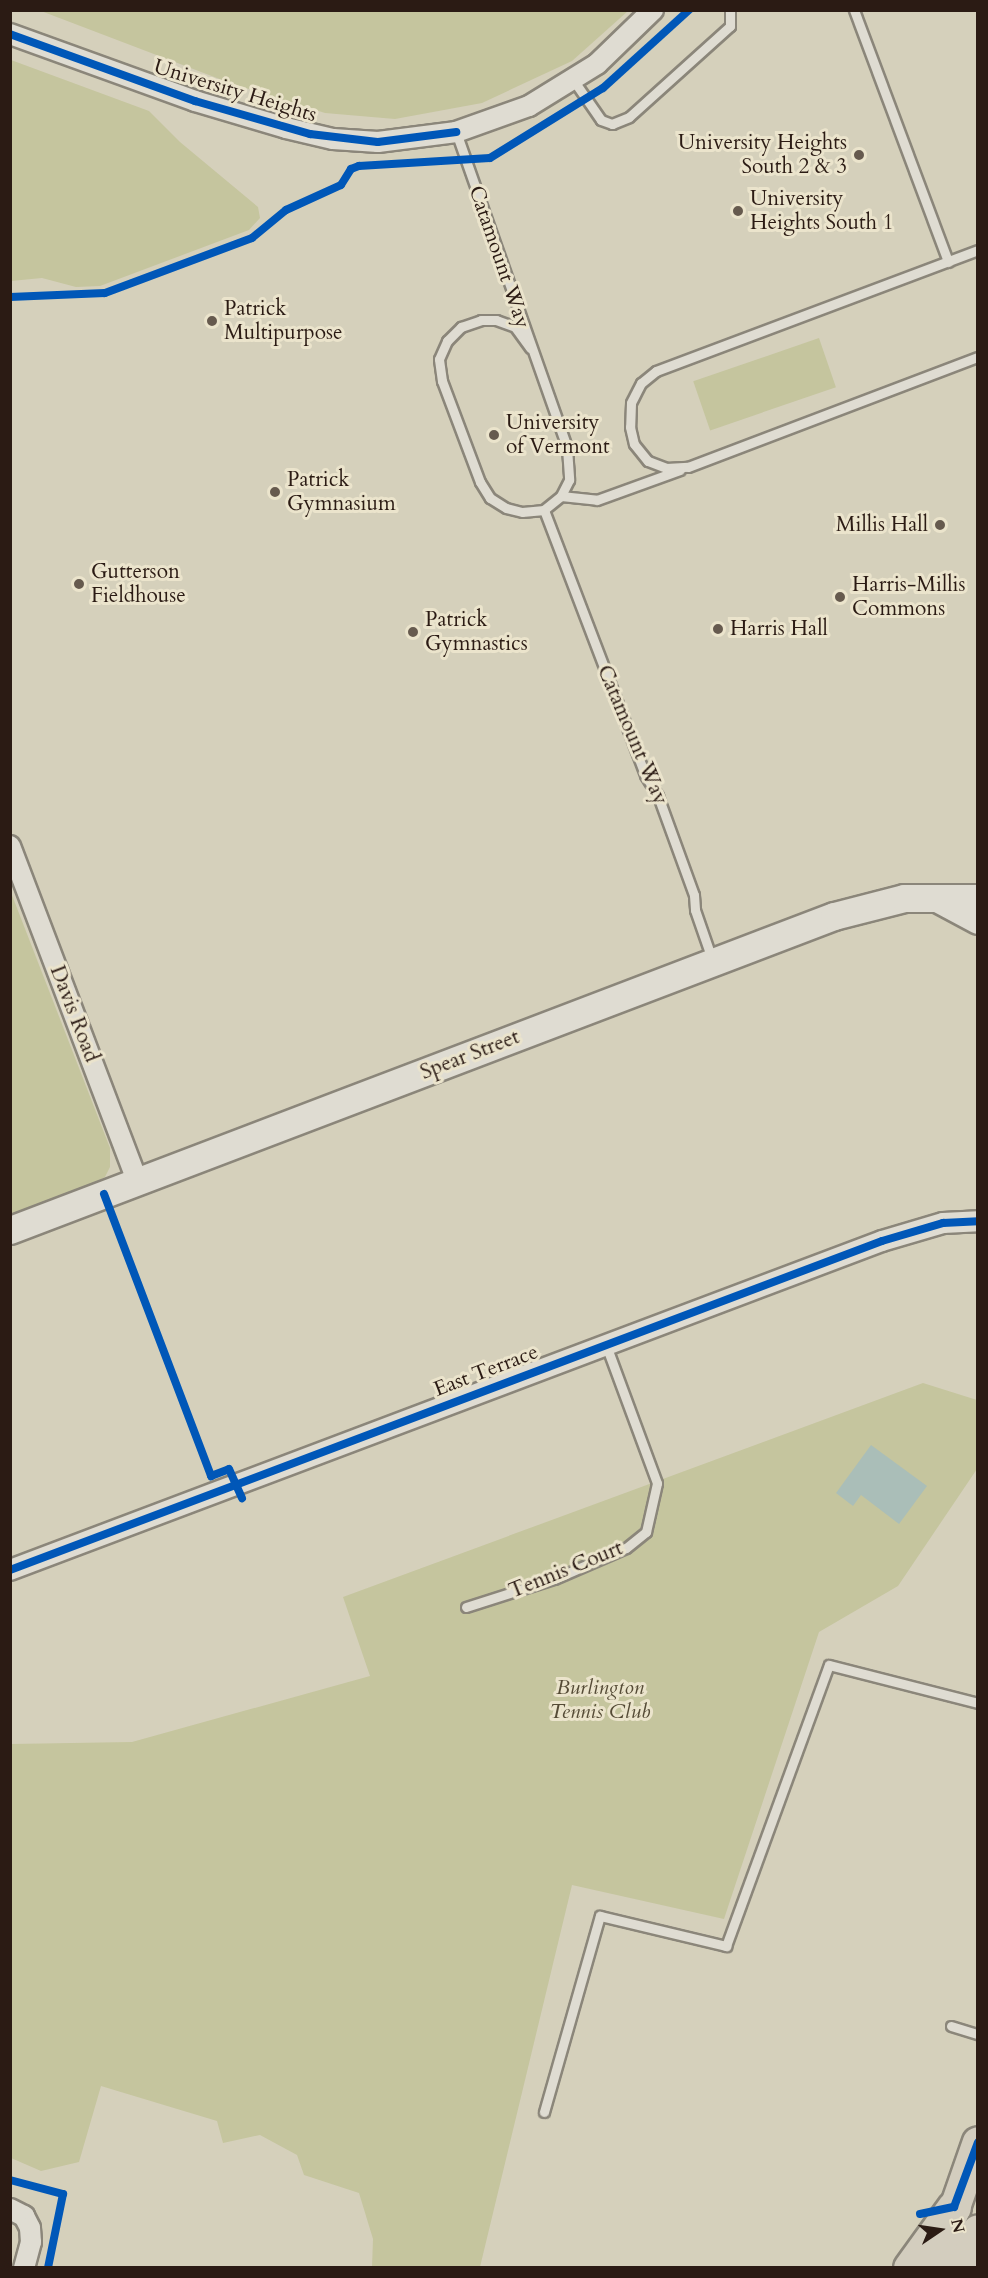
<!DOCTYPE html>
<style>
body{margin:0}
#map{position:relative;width:988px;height:2278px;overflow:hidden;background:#d5d0bb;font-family:Cardo,serif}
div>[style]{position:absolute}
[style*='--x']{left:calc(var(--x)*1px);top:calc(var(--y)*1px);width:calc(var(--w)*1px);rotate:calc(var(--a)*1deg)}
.green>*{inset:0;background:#c5c59e;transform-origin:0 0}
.water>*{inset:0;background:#aabeb8}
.roads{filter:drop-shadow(2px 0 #8b867a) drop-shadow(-2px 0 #8b867a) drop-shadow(0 2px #8b867a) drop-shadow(0 -2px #8b867a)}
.service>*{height:9px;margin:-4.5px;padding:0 4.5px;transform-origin:4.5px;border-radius:4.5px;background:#dfdcd2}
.minor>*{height:20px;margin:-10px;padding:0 10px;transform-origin:10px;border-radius:10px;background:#dfdcd2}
.secondary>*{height:27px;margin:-13.5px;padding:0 13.5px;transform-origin:13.5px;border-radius:13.5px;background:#dfdcd2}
.primary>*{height:30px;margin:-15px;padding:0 15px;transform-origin:15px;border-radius:15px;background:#d3cdbe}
.motorway>*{height:33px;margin:-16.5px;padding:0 16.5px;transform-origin:16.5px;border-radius:16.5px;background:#d3cdbe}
.cycleway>*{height:8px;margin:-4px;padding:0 4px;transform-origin:4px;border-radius:4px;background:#0057b8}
.dots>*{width:16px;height:16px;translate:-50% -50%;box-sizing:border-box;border:3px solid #ebe4cc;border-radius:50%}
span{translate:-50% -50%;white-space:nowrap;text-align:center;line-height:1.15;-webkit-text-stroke:6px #ebe4cc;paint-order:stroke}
.street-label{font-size:21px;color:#2b1b14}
.poi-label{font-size:21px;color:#2b1b14}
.right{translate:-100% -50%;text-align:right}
.left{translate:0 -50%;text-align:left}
.park-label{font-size:21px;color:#554b36;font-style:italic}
.frame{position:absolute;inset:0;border:12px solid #2b1b14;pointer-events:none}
.north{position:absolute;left:910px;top:2200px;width:60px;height:60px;-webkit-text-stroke:4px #ebe4cc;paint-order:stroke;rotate:77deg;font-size:16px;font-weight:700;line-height:24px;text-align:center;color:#2b1b14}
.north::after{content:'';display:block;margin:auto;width:21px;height:27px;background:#2b1b14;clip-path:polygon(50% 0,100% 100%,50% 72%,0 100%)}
</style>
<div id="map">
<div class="green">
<i style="clip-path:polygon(41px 11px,628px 11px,572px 61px,482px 103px,395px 119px,325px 113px,230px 83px)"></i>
<i style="clip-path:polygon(11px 60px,149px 111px,180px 142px,258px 207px,260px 218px,249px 230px,100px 286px,76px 287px,42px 278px,11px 281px)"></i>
<i style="left:819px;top:338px;width:52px;height:133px;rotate:71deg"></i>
<i style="clip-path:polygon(10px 890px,110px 1148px,110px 1167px,105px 1177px,87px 1187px,11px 1215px)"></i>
<i style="clip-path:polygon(923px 1383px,977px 1400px,977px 1469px,898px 1586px,819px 1632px,724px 1919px,572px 1885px,480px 2267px,372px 2267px,373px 2239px,359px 2193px,304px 2175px,297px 2155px,260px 2135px,223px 2143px,217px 2121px,101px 2086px,79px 2162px,41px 2171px,11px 2158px,11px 1744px,132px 1742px,370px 1676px,343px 1597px)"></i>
</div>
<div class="water">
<i style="clip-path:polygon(871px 1445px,927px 1486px,899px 1524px,861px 1495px,853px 1506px,836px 1493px)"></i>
</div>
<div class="roads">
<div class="service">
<i style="--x:854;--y:10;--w:269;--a:69.5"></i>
<i style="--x:574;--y:81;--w:47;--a:55.3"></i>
<i style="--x:601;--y:120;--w:12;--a:20"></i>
<i style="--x:612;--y:124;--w:18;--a:-22"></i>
<i style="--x:629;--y:117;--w:136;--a:-42"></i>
<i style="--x:730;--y:26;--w:16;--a:-90"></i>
<i style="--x:456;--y:132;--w:335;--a:70.6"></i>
<i style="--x:567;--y:448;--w:32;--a:86"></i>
<i style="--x:569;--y:480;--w:18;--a:117"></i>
<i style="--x:561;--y:496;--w:22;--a:141"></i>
<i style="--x:544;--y:510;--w:22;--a:175"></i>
<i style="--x:522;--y:512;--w:16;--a:-166"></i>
<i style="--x:506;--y:508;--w:19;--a:-148"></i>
<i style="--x:490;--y:498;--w:19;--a:-122"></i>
<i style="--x:480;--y:482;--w:108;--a:-110.6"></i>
<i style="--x:442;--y:381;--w:22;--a:-98"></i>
<i style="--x:439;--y:359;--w:20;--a:-66"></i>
<i style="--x:447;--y:341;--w:20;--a:-45"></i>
<i style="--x:461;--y:327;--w:21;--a:-19"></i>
<i style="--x:481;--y:320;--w:15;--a:0"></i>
<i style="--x:496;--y:320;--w:20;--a:20"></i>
<i style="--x:515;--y:327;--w:26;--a:54"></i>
<i style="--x:978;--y:250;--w:344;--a:159.4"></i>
<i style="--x:656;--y:371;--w:19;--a:141"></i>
<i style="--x:641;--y:383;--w:22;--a:117"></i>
<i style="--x:631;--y:403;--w:24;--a:92"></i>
<i style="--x:630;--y:427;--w:17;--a:77"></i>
<i style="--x:634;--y:444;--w:22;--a:51"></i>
<i style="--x:648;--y:461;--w:19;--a:21"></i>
<i style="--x:666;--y:468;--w:22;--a:-3"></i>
<i style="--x:688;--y:467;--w:310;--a:-20.8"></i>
<i style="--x:561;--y:496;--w:36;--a:6"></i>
<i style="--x:597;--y:500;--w:88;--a:-19.9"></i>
<i style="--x:544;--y:510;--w:284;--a:69.1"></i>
<i style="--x:645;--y:775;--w:25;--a:58"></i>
<i style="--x:658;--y:796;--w:105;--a:70"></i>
<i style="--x:694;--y:895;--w:15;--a:86"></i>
<i style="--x:695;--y:910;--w:52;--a:70.9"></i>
<i style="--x:466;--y:1607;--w:92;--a:-17.7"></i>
<i style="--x:554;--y:1579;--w:78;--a:-23.3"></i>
<i style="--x:626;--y:1548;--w:26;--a:-39"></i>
<i style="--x:646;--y:1532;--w:50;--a:-77.3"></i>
<i style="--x:657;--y:1483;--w:147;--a:-110.3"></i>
<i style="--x:951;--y:2026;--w:28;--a:17"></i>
<i style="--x:544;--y:2112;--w:204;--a:-74.1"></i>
<i style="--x:600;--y:1916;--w:130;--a:13.4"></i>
<i style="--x:726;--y:1946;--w:299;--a:-69.9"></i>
<i style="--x:829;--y:1665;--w:154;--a:14.3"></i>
</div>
<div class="minor">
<i style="--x:10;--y:34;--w:197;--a:19.9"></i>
<i style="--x:195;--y:101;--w:95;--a:16.5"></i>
<i style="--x:286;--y:128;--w:48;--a:13.2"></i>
<i style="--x:333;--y:139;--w:45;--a:3.8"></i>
<i style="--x:378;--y:142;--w:79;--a:-7.3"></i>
<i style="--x:456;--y:132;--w:77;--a:-19.6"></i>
<i style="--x:529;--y:106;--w:80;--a:-31.7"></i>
<i style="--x:597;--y:64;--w:78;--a:-44"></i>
<i style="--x:10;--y:846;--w:358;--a:69.2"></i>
<i style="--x:10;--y:1570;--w:932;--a:-20.67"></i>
<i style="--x:882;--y:1241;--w:64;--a:-16.4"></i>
<i style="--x:943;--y:1223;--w:35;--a:-3"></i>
<i style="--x:10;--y:2209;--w:16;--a:27"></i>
<i style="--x:24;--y:2216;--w:13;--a:63"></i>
<i style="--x:30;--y:2228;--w:14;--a:86"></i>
<i style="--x:31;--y:2242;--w:27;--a:105"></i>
</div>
<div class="secondary">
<i style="--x:939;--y:899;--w:44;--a:28.3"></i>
<i style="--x:10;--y:1230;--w:882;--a:-20.86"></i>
<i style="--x:834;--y:916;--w:72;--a:-14.4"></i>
<i style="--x:904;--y:898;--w:74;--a:0"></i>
</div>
<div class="primary">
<i style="--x:934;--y:2268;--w:133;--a:-70.8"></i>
<i style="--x:964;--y:2268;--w:40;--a:-69.8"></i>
</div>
<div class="motorway">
<i style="--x:910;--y:2268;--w:75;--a:-54.2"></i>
</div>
</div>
<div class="cycleway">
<i style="--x:10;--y:34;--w:197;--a:19.9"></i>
<i style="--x:195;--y:101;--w:120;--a:16"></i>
<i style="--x:310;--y:134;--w:68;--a:6.7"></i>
<i style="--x:378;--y:142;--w:79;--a:-7.3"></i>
<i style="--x:10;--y:297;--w:95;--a:-2.4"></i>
<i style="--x:105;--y:293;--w:157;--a:-20.5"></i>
<i style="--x:252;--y:238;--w:44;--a:-39.5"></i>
<i style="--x:286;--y:210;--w:60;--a:-24.4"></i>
<i style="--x:341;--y:185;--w:19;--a:-58"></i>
<i style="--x:351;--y:169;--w:9;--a:-21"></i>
<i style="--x:359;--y:166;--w:131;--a:-3.5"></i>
<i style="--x:490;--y:158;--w:133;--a:-31.8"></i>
<i style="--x:603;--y:88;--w:116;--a:-42.2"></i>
<i style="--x:104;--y:1194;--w:302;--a:69.2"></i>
<i style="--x:211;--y:1476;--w:19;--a:-21"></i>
<i style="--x:229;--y:1469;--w:32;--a:66"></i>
<i style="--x:10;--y:1570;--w:932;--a:-20.67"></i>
<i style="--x:882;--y:1241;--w:64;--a:-16.4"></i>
<i style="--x:943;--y:1223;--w:35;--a:-3"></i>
<i style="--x:10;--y:2180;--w:55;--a:14.8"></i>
<i style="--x:63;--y:2194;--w:76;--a:101.5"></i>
<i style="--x:920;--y:2214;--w:35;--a:-12"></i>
<i style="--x:954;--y:2207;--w:69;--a:-69.7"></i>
</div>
<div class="dots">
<i style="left:859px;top:155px;background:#665a4e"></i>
<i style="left:738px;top:211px;background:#665a4e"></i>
<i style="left:212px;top:321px;background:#665a4e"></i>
<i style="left:494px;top:435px;background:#665a4e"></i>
<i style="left:275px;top:492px;background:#665a4e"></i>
<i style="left:940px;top:525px;background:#665a4e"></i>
<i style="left:79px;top:584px;background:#665a4e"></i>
<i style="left:840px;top:597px;background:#665a4e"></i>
<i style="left:718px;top:629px;background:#665a4e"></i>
<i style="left:413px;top:632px;background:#665a4e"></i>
</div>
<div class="street-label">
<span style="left:235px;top:91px;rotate:17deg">University Heights</span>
<span style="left:499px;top:257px;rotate:71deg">Catamount Way</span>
<span style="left:632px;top:735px;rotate:67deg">Catamount Way</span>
<span style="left:74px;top:1014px;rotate:69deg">Davis Road</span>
<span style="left:470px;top:1055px;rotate:-21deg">Spear Street</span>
<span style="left:486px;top:1371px;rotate:-21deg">East Terrace</span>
<span style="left:566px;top:1570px;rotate:-22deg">Tennis Court</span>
</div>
<div class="poi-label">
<span class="right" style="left:847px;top:155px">University Heights<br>South 2 &amp; 3</span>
<span class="left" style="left:750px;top:211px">University<br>Heights South 1</span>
<span class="left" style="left:224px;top:321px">Patrick<br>Multipurpose</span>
<span class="left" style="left:506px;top:435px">University<br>of Vermont</span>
<span class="left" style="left:287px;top:492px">Patrick<br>Gymnasium</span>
<span class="right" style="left:928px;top:525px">Millis Hall</span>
<span class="left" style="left:91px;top:584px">Gutterson<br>Fieldhouse</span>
<span class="left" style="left:852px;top:597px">Harris-Millis<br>Commons</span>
<span class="left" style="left:425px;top:632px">Patrick<br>Gymnastics</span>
<span class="left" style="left:730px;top:629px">Harris Hall</span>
</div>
<div class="park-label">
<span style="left:600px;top:1700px">Burlington<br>Tennis Club</span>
</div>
<div class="frame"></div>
<div class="north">N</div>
</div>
